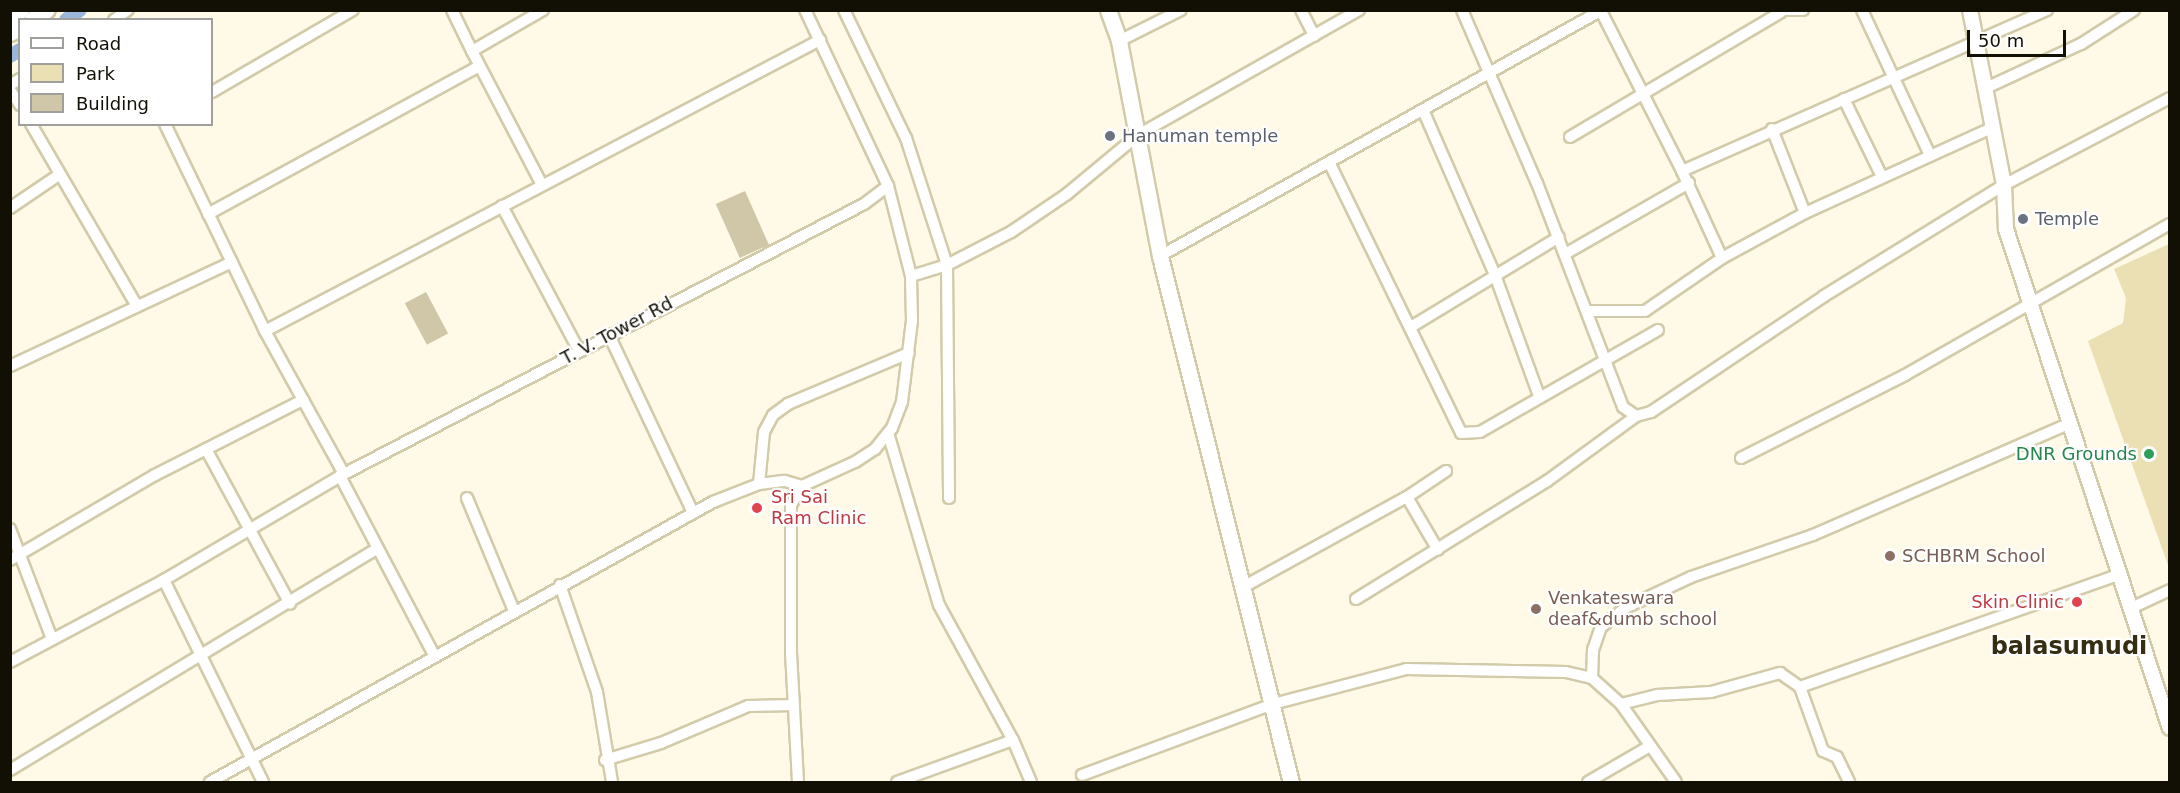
<!DOCTYPE html>
<style>
body{margin:0}
#map{position:relative;width:2180px;height:793px;overflow:hidden;background:#fffae7;font-family:"DejaVu Sans",sans-serif}
div>[style]{position:absolute}
[style*='--x']{left:calc(var(--x)*1px);top:calc(var(--y)*1px);width:calc(var(--w)*1px);rotate:calc(var(--a)*1deg)}
.green>*{inset:0;background:#eae0b4}
.canal>*{height:14px;margin:-7px;padding:0 7px;transform-origin:7px;border-radius:7px;background:#9ab6db}
.building>*{inset:0;background:#cfc7a7;transform-origin:0 0}
.roads{filter:drop-shadow(2px 0 #d2cbaa) drop-shadow(-2px 0 #d2cbaa) drop-shadow(0 2px #d2cbaa) drop-shadow(0 -2px #d2cbaa)}
.minor>*{height:10px;margin:-5px;padding:0 5px;transform-origin:5px;border-radius:5px;background:#fff}
.tertiary>*{height:14px;margin:-7px;padding:0 7px;transform-origin:7px;border-radius:7px;background:#fff}
.secondary>*{height:15px;margin:-7.5px;padding:0 7.5px;transform-origin:7.5px;border-radius:7.5px;background:#fff}
.primary>*{height:16px;margin:-8px;padding:0 8px;transform-origin:8px;border-radius:8px;background:#fff}
.dots>*{width:16px;height:16px;translate:-50% -50%;box-sizing:border-box;border:3px solid #fff;border-radius:50%}
span{translate:-50% -50%;white-space:nowrap;text-align:center;line-height:1.15;-webkit-text-stroke:4.5px #fff;paint-order:stroke}
.worship-label{font-size:18px;color:#5b616d}
.left{translate:0 -50%;text-align:left}
.street-label{font-size:18px;color:#120f05}
.leisure-label{font-size:18px;color:#27864d}
.right{translate:-100% -50%;text-align:right}
.health-label{font-size:18px;color:#be3a42}
.education-label{font-size:18px;color:#785e54}
.district-label{font-size:24px;color:#352e12;font-weight:700}
.frame{position:absolute;inset:0;border:12px solid #120f05;pointer-events:none}
.legend{position:absolute;left:18px;top:18px;width:195px;height:108px;box-sizing:border-box;background:#fff;border:2px solid #a09f9b;margin:0;padding:8px 10px;list-style:none;font-size:18px;color:#120f05}
.legend li{display:flex;align-items:center;gap:12px;height:30px}
.legend b{width:30px;border:2px solid #a09f9b}
.scale{position:absolute;left:1967px;top:30px;width:99px;height:27px;box-sizing:border-box;border:3px solid #120f05;border-top:0;padding-left:8px;font-size:18px;line-height:21px;white-space:nowrap;color:#120f05;-webkit-text-stroke:4px #fff;paint-order:stroke}
</style>
<div id="map">
<div class="green">
<i style="clip-path:polygon(2169px 244px,2169px 568px,2088px 341px,2123px 323px,2126px 298px,2114px 269px)"></i>
</div>
<div class="canal">
<i style="--x:66;--y:20;--w:17;--a:-36"></i>
<i style="--x:10;--y:56;--w:12;--a:-31"></i>
</div>
<div class="building">
<i style="left:745px;top:191px;width:59px;height:32px;rotate:66deg"></i>
<i style="left:426px;top:292px;width:47px;height:24px;rotate:62deg"></i>
</div>
<div class="roads">
<div class="minor">
<i style="--x:452;--y:10;--w:46;--a:64"></i>
<i style="--x:472;--y:51;--w:82;--a:-30"></i>
<i style="--x:844;--y:10;--w:142;--a:64.2"></i>
<i style="--x:906;--y:138;--w:133;--a:72.1"></i>
<i style="--x:947;--y:265;--w:233;--a:89.5"></i>
<i style="--x:1301;--y:10;--w:29;--a:63"></i>
<i style="--x:1462;--y:10;--w:189;--a:66.6"></i>
<i style="--x:1537;--y:183;--w:240;--a:69"></i>
<i style="--x:1623;--y:407;--w:16;--a:35"></i>
<i style="--x:1636;--y:416;--w:16;--a:-15"></i>
<i style="--x:1651;--y:412;--w:208;--a:-33.8"></i>
<i style="--x:1824;--y:296;--w:211;--a:-31.7"></i>
<i style="--x:2004;--y:185;--w:187;--a:-27.7"></i>
<i style="--x:1780;--y:10;--w:23;--a:0"></i>
<i style="--x:1862;--y:10;--w:158;--a:64.9"></i>
<i style="--x:1601;--y:11;--w:179;--a:63.1"></i>
<i style="--x:114;--y:20;--w:17;--a:-36"></i>
<i style="--x:1119;--y:41;--w:69;--a:-26.6"></i>
<i style="--x:472;--y:51;--w:151;--a:62.4"></i>
<i style="--x:10;--y:85;--w:12;--a:-31"></i>
<i style="--x:1986;--y:88;--w:105;--a:-24.9"></i>
<i style="--x:2081;--y:44;--w:63;--a:-32.7"></i>
<i style="--x:10;--y:90;--w:18;--a:56"></i>
<i style="--x:212;--y:92;--w:163;--a:-30.2"></i>
<i style="--x:1844;--y:99;--w:85;--a:64"></i>
<i style="--x:1423;--y:110;--w:180;--a:66.4"></i>
<i style="--x:1495;--y:275;--w:129;--a:70"></i>
<i style="--x:31;--y:124;--w:211;--a:59.8"></i>
<i style="--x:165;--y:124;--w:230;--a:64.2"></i>
<i style="--x:265;--y:331;--w:163;--a:61.1"></i>
<i style="--x:1772;--y:129;--w:90;--a:68.6"></i>
<i style="--x:1805;--y:213;--w:208;--a:-24.5"></i>
<i style="--x:1570;--y:137;--w:245;--a:-30.6"></i>
<i style="--x:1329;--y:162;--w:301;--a:64"></i>
<i style="--x:1461;--y:433;--w:19;--a:-3"></i>
<i style="--x:1480;--y:432;--w:205;--a:-29.8"></i>
<i style="--x:502;--y:206;--w:164;--a:62"></i>
<i style="--x:10;--y:208;--w:60;--a:-34.2"></i>
<i style="--x:208;--y:214;--w:309;--a:-28.6"></i>
<i style="--x:1565;--y:254;--w:143;--a:-29.8"></i>
<i style="--x:1160;--y:256;--w:506;--a:-29.1"></i>
<i style="--x:1722;--y:258;--w:94;--a:-28.5"></i>
<i style="--x:911;--y:276;--w:38;--a:-17"></i>
<i style="--x:947;--y:265;--w:72;--a:-27.3"></i>
<i style="--x:1011;--y:232;--w:68;--a:-34.2"></i>
<i style="--x:1067;--y:194;--w:92;--a:-39.7"></i>
<i style="--x:1138;--y:135;--w:254;--a:-29.5"></i>
<i style="--x:1587;--y:311;--w:58;--a:0"></i>
<i style="--x:1645;--y:311;--w:93;--a:-34.5"></i>
<i style="--x:1722;--y:258;--w:96;--a:-114.7"></i>
<i style="--x:1682;--y:171;--w:399;--a:-23.8"></i>
<i style="--x:1411;--y:327;--w:173;--a:-31.3"></i>
<i style="--x:265;--y:331;--w:627;--a:-27.67"></i>
<i style="--x:609;--y:335;--w:197;--a:64.7"></i>
<i style="--x:10;--y:366;--w:245;--a:-25.1"></i>
<i style="--x:888;--y:433;--w:179;--a:73.5"></i>
<i style="--x:939;--y:605;--w:154;--a:61.3"></i>
<i style="--x:1013;--y:740;--w:46;--a:66.8"></i>
<i style="--x:206;--y:449;--w:176;--a:61.5"></i>
<i style="--x:1741;--y:458;--w:184;--a:-26.8"></i>
<i style="--x:1905;--y:375;--w:305;--a:-29.7"></i>
<i style="--x:340;--y:476;--w:204;--a:62.3"></i>
<i style="--x:759;--y:484;--w:52;--a:-84.5"></i>
<i style="--x:764;--y:432;--w:19;--a:-62"></i>
<i style="--x:773;--y:415;--w:19;--a:-36"></i>
<i style="--x:788;--y:404;--w:131;--a:-22.9"></i>
<i style="--x:1407;--y:497;--w:47;--a:-33.7"></i>
<i style="--x:467;--y:498;--w:122;--a:67.4"></i>
<i style="--x:10;--y:529;--w:118;--a:69.1"></i>
<i style="--x:10;--y:560;--w:168;--a:-30.4"></i>
<i style="--x:155;--y:475;--w:166;--a:-26.9"></i>
<i style="--x:164;--y:580;--w:225;--a:63.9"></i>
<i style="--x:560;--y:585;--w:113;--a:70.9"></i>
<i style="--x:597;--y:692;--w:91;--a:80.5"></i>
<i style="--x:1243;--y:587;--w:187;--a:-28.8"></i>
<i style="--x:1407;--y:497;--w:61;--a:59.7"></i>
<i style="--x:1356;--y:599;--w:225;--a:-31.7"></i>
<i style="--x:1547;--y:481;--w:110;--a:-36.1"></i>
<i style="--x:2129;--y:609;--w:45;--a:-24.9"></i>
<i style="--x:10;--y:662;--w:174;--a:-28"></i>
<i style="--x:164;--y:580;--w:209;--a:-30.5"></i>
<i style="--x:344;--y:474;--w:586;--a:-27.44"></i>
<i style="--x:864;--y:204;--w:30;--a:-37"></i>
<i style="--x:1592;--y:678;--w:28;--a:-88"></i>
<i style="--x:1593;--y:650;--w:24;--a:-71"></i>
<i style="--x:1601;--y:627;--w:31;--a:-38"></i>
<i style="--x:1625;--y:608;--w:73;--a:-25.2"></i>
<i style="--x:1691;--y:577;--w:129;--a:-19"></i>
<i style="--x:1813;--y:535;--w:278;--a:-23.5"></i>
<i style="--x:1800;--y:687;--w:337;--a:-19.4"></i>
<i style="--x:1621;--y:704;--w:38;--a:-14"></i>
<i style="--x:1658;--y:695;--w:53;--a:-3.2"></i>
<i style="--x:1711;--y:692;--w:72;--a:-15.4"></i>
<i style="--x:1780;--y:673;--w:24;--a:35"></i>
<i style="--x:1800;--y:687;--w:68;--a:70.2"></i>
<i style="--x:1823;--y:751;--w:15;--a:23"></i>
<i style="--x:1837;--y:757;--w:28;--a:64"></i>
<i style="--x:605;--y:760;--w:59;--a:-16.9"></i>
<i style="--x:661;--y:743;--w:95;--a:-23"></i>
<i style="--x:748;--y:706;--w:46;--a:-1.2"></i>
<i style="--x:10;--y:770;--w:428;--a:-31.1"></i>
<i style="--x:1082;--y:775;--w:204;--a:-20.4"></i>
<i style="--x:1273;--y:704;--w:138;--a:-14.7"></i>
<i style="--x:1406;--y:669;--w:160;--a:1.1"></i>
<i style="--x:1566;--y:672;--w:27;--a:13"></i>
<i style="--x:1592;--y:678;--w:39;--a:42"></i>
<i style="--x:1621;--y:704;--w:95;--a:54.8"></i>
<i style="--x:210;--y:782;--w:576;--a:-29.1"></i>
<i style="--x:713;--y:502;--w:49;--a:-21.4"></i>
<i style="--x:759;--y:484;--w:26;--a:-7"></i>
<i style="--x:785;--y:481;--w:18;--a:16"></i>
<i style="--x:798;--y:782;--w:128;--a:-93.1"></i>
<i style="--x:791;--y:654;--w:149;--a:-90"></i>
<i style="--x:791;--y:505;--w:22;--a:-60"></i>
<i style="--x:802;--y:486;--w:58;--a:-24.4"></i>
<i style="--x:855;--y:462;--w:24;--a:-33"></i>
<i style="--x:875;--y:449;--w:27;--a:-51"></i>
<i style="--x:892;--y:428;--w:28;--a:-69"></i>
<i style="--x:902;--y:402;--w:82;--a:-83"></i>
<i style="--x:912;--y:321;--w:45;--a:-91.3"></i>
<i style="--x:911;--y:276;--w:93;--a:-104.3"></i>
<i style="--x:888;--y:186;--w:195;--a:-115.2"></i>
<i style="--x:897;--y:782;--w:123;--a:-19.9"></i>
<i style="--x:1588;--y:782;--w:72;--a:-30.1"></i>
</div>
<div class="tertiary">
<i style="--x:1970;--y:10;--w:178;--a:79"></i>
<i style="--x:2004;--y:185;--w:44;--a:87.4"></i>
<i style="--x:2006;--y:229;--w:525;--a:71.81"></i>
</div>
<div class="secondary">
<i style="--x:1108;--y:10;--w:33;--a:70"></i>
<i style="--x:1119;--y:41;--w:219;--a:79.2"></i>
<i style="--x:1160;--y:256;--w:542;--a:76.02"></i>
</div>
<div class="primary">
<i style="--x:10;--y:17;--w:13;--a:-32"></i>
<i style="--x:33;--y:20;--w:17;--a:-36"></i>
<i style="--x:10;--y:33;--w:11;--a:-27"></i>
</div>
</div>
<div class="dots">
<i style="left:1110px;top:136px;background:#6b7280"></i>
<i style="left:2023px;top:219px;background:#6b7280"></i>
<i style="left:2149px;top:454px;background:#2e9e5b"></i>
<i style="left:757px;top:508px;background:#e0444e"></i>
<i style="left:1890px;top:556px;background:#8d6e63"></i>
<i style="left:2077px;top:602px;background:#e0444e"></i>
<i style="left:1536px;top:609px;background:#8d6e63"></i>
</div>
<div class="worship-label">
<span class="left" style="left:1122px;top:136px">Hanuman temple</span>
<span class="left" style="left:2035px;top:219px">Temple</span>
</div>
<div class="street-label">
<span style="left:617px;top:331px;rotate:-28deg">T. V. Tower Rd</span>
</div>
<div class="leisure-label">
<span class="right" style="left:2137px;top:454px">DNR Grounds</span>
</div>
<div class="health-label">
<span class="left" style="left:771px;top:508px">Sri Sai<br>Ram Clinic</span>
<span class="right" style="left:2064px;top:602px">Skin Clinic</span>
</div>
<div class="education-label">
<span class="left" style="left:1902px;top:556px">SCHBRM School</span>
<span class="left" style="left:1548px;top:609px">Venkateswara<br>deaf&amp;dumb school</span>
</div>
<div class="district-label">
<span style="left:2069px;top:647px">balasumudi</span>
</div>
<div class="frame"></div>
<ul class="legend">
<li><b style="height:8px;background:#fff"></b>Road</li>
<li><b style="height:16px;background:#eae0b4"></b>Park</li>
<li><b style="height:16px;background:#cfc7a7"></b>Building</li>
</ul>
<div class="scale">50 m</div>
</div>
